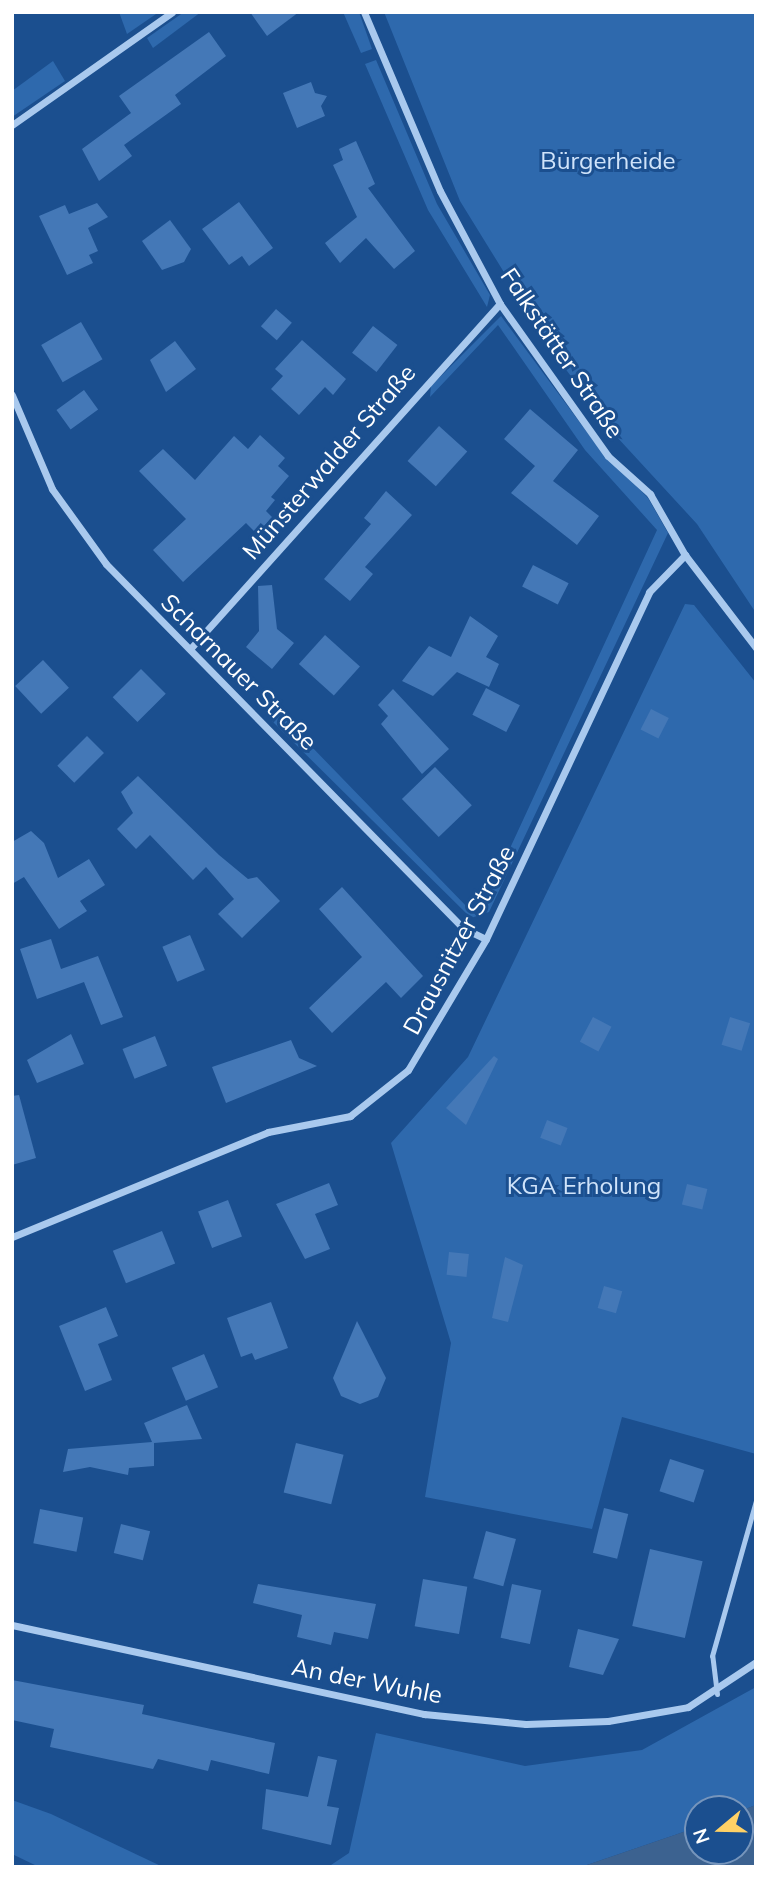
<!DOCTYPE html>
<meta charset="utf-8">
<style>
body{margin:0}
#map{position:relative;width:768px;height:1879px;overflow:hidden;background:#1b4f8f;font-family:Mulish,sans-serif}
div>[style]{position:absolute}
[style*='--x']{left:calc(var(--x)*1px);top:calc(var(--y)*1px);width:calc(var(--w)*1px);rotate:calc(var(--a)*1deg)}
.green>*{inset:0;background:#2e69ad}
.water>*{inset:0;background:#3c6290}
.building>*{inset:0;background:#4478b7;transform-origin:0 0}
.service>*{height:5px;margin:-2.5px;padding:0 2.5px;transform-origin:2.5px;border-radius:2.5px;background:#a9c9ee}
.minor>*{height:7px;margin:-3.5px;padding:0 3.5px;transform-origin:3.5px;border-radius:3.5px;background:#a9c9ee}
span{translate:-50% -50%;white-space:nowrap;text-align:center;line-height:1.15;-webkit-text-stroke:6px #1b4f8f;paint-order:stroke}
.park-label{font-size:24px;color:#cfe3fa}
.street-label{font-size:24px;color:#fff}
.frame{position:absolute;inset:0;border:14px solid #fff;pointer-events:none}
.north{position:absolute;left:684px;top:1795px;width:70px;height:70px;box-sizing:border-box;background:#1b4f8f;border:2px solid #7695bc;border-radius:50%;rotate:251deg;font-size:19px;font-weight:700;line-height:28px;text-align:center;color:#fff}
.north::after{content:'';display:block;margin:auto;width:24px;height:32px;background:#ffd166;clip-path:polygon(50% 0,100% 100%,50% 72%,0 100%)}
</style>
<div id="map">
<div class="green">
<i style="clip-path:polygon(119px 12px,159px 12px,127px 34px)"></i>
<i style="clip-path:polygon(184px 12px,201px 12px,153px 48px,147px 38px)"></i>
<i style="clip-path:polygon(343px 12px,359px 12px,372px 49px,361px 53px)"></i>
<i style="clip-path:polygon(384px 12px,756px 12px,756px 613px,697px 524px,616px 436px,555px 355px,460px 201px)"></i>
<i style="clip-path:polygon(376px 60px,437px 204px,490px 295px,487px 307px,428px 210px,365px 64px)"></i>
<i style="clip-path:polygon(53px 61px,65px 81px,12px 117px,12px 91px)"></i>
<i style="clip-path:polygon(501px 316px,595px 443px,648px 498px,668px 533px,489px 912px,471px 918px,272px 721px,276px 710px,469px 909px,480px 913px,657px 530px,585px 450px,498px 325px,430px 397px,431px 386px)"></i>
<i style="clip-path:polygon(685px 604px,694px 605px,756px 683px,756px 1454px,622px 1417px,592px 1529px,425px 1497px,451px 1343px,391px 1143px,468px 1057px)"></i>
<i style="clip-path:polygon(756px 1687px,756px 1805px,740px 1811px,698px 1809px,698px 1827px,581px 1867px,328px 1867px,349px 1853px,376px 1733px,525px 1766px,642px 1750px)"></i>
<i style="clip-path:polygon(12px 1800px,51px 1814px,163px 1867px,39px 1867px,12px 1854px)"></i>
</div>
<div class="water">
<i style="clip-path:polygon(756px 1805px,756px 1867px,581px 1867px,698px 1827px,698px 1851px,740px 1851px,740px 1811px)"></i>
</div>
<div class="building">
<i style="clip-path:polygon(250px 12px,299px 12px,267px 36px)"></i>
<i style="clip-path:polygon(209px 32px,226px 56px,175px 95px,181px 104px,124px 145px,132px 156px,99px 181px,82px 149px,131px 113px,119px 96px)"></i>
<i style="clip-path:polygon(311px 82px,315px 93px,327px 96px,321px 106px,325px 116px,297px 128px,283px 93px)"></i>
<i style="clip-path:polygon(356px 141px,375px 184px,368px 188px,415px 251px,394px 269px,366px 238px,340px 263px,325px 243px,357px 217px,333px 165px,343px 160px,339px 149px)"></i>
<i style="clip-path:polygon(239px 202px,273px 248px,249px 266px,242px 256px,229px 265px,202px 229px)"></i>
<i style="clip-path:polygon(97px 203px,108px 217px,88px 228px,98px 251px,89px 255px,93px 263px,67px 275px,39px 216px,65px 205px,69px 214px)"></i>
<i style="clip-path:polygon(170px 220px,191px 249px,184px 262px,162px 270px,142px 241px)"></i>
<i style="left:276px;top:309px;width:21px;height:23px;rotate:41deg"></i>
<i style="left:81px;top:322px;width:43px;height:46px;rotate:60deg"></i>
<i style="left:373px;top:326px;width:31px;height:34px;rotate:38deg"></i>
<i style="clip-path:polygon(302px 340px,346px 379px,333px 395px,325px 387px,299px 415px,271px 389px,283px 376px,275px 369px)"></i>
<i style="clip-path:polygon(175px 341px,196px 369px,166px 392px,150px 360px)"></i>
<i style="left:84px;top:390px;width:24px;height:34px;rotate:54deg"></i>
<i style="clip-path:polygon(530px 409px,578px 450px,553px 481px,599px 516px,577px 545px,511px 493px,535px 466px,504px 439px)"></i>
<i style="left:439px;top:426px;width:38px;height:47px;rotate:42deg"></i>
<i style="clip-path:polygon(260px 435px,285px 458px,278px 466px,289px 476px,271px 497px,275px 500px,266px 511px,272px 517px,257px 534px,246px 523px,183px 582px,153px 550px,186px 519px,139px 471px,163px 449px,195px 480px,234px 436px,248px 449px)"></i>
<i style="clip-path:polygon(386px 491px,412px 515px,365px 567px,373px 574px,350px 601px,324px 579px,371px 524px,364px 518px)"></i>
<i style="left:533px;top:565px;width:40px;height:24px;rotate:27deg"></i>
<i style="clip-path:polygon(272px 585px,277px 629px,294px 643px,272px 669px,246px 647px,259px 631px,258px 586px)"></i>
<i style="clip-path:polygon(470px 616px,498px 636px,486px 657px,499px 664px,489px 687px,457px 672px,433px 696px,402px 681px,429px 646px,451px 657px)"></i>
<i style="left:325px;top:635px;width:47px;height:39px;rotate:42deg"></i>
<i style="left:43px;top:660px;width:38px;height:38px;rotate:47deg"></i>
<i style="left:141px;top:669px;width:35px;height:40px;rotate:45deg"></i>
<i style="left:486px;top:688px;width:38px;height:30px;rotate:27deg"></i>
<i style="clip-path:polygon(393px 689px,449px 749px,422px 774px,381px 724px,388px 716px,378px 705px)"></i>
<i style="left:651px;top:709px;width:20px;height:23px;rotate:27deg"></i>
<i style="left:87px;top:736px;width:24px;height:42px;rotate:45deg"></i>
<i style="left:435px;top:767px;width:53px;height:46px;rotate:46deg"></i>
<i style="clip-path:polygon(138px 776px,219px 855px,248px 879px,257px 877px,280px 901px,242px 938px,218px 914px,234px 899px,206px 867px,193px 880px,150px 835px,136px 849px,117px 829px,133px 813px,121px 792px)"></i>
<i style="clip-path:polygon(31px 831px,44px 843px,58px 878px,89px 859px,105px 885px,80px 901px,87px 911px,59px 929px,24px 877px,12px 884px,12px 842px)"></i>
<i style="clip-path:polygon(342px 887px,423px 976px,401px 998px,386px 982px,332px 1033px,309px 1008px,362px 957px,319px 909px)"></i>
<i style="left:190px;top:935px;width:38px;height:30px;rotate:67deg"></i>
<i style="clip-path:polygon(51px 939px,61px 969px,98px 956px,123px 1017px,101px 1025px,84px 982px,37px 999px,20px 949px)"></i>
<i style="left:593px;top:1017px;width:21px;height:28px;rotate:28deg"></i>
<i style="left:730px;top:1017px;width:21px;height:29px;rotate:17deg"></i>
<i style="clip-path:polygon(71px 1034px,84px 1064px,37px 1083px,27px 1060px)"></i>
<i style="left:155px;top:1036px;width:32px;height:35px;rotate:68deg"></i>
<i style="clip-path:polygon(291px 1040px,299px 1058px,317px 1066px,226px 1103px,212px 1067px)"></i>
<i style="clip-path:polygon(494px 1056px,498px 1059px,466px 1125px,446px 1108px)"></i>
<i style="clip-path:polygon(19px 1095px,36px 1158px,12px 1165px,12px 1096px)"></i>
<i style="left:547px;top:1120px;width:22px;height:19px;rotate:21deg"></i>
<i style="clip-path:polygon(329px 1183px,338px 1205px,315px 1214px,330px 1249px,305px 1259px,276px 1204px)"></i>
<i style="left:687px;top:1184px;width:21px;height:21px;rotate:14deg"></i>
<i style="left:228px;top:1200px;width:39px;height:32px;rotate:69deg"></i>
<i style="left:162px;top:1231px;width:35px;height:53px;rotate:68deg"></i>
<i style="left:449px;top:1252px;width:20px;height:23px;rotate:6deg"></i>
<i style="clip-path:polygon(505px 1257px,523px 1265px,508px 1322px,492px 1318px)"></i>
<i style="left:604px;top:1286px;width:19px;height:23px;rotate:16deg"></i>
<i style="clip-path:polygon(271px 1302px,288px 1348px,255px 1360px,252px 1353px,241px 1357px,227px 1318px)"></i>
<i style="clip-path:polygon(106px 1307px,118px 1336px,98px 1344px,112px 1380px,85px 1391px,59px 1326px)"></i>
<i style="clip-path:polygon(357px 1321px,386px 1378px,378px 1397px,360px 1404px,341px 1396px,333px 1378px)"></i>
<i style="left:204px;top:1354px;width:36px;height:35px;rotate:67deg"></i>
<i style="clip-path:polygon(187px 1405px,202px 1439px,154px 1443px,154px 1466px,129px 1468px,128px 1475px,90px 1467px,63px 1472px,68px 1449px,152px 1442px,144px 1423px)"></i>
<i style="left:296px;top:1443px;width:49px;height:51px;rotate:14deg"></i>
<i style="left:670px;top:1459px;width:36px;height:34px;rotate:18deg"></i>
<i style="left:604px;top:1508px;width:25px;height:46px;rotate:14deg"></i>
<i style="left:40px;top:1509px;width:44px;height:35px;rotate:11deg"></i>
<i style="left:121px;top:1524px;width:30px;height:30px;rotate:14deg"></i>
<i style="left:486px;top:1531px;width:31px;height:49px;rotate:15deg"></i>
<i style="left:650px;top:1549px;width:54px;height:79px;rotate:13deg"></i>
<i style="left:423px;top:1579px;width:45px;height:48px;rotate:10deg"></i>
<i style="clip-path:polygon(258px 1584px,376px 1604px,368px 1639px,334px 1632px,331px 1645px,297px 1637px,302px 1615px,253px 1603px)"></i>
<i style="left:512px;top:1584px;width:30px;height:55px;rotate:12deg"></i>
<i style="clip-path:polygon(578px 1629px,619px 1639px,603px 1675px,569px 1667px)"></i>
<i style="clip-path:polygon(12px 1680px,144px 1705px,142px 1714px,275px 1743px,269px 1774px,211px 1760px,208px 1771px,158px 1759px,153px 1769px,50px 1747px,54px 1729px,12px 1720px)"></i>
<i style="clip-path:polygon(318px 1756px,337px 1760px,327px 1806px,339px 1808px,331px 1845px,262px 1829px,266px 1789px,308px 1797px)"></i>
</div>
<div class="service">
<i style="--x:717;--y:1694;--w:38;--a:-97"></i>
<i style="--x:712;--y:1656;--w:162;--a:-74.2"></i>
</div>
<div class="minor">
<i style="--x:364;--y:12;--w:194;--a:67"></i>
<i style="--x:440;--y:191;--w:128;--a:62"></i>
<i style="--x:500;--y:304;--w:186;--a:54.6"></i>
<i style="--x:608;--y:456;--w:57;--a:42.1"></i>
<i style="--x:650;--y:494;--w:70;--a:60.2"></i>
<i style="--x:685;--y:555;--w:117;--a:52.6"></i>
<i style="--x:12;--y:125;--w:196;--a:-35.2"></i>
<i style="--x:12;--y:395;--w:102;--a:66.9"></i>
<i style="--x:52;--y:489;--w:92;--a:54.2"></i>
<i style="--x:106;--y:564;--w:510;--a:45.56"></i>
<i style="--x:463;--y:928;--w:25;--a:26"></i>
<i style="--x:190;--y:649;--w:464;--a:-48.1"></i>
<i style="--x:12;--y:1237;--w:277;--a:-22.3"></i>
<i style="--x:268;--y:1132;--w:84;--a:-11"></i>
<i style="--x:350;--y:1116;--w:74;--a:-38.4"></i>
<i style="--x:408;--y:1070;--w:152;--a:-59.2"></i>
<i style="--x:486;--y:939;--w:383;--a:-64.8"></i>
<i style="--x:649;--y:592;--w:52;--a:-45.8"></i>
<i style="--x:12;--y:1625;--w:422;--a:12.2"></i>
<i style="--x:424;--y:1714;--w:102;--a:5.6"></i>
<i style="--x:526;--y:1724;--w:82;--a:-2.1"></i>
<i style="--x:608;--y:1721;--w:81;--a:-9.9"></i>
<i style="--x:688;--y:1707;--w:82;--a:-33.5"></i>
</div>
<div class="park-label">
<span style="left:608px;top:161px">Bürgerheide</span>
<span style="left:584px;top:1186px">KGA Erholung</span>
</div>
<div class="street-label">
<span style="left:562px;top:353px;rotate:56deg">Falkstätter Straße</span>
<span style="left:329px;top:462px;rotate:-49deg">Münsterwalder Straße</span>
<span style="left:239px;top:672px;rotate:45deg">Scharnauer Straße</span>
<span style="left:459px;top:940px;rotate:-62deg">Drausnitzer Straße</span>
<span style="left:367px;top:1681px;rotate:11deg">An der Wuhle</span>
</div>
<div class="frame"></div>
<div class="north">N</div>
</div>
